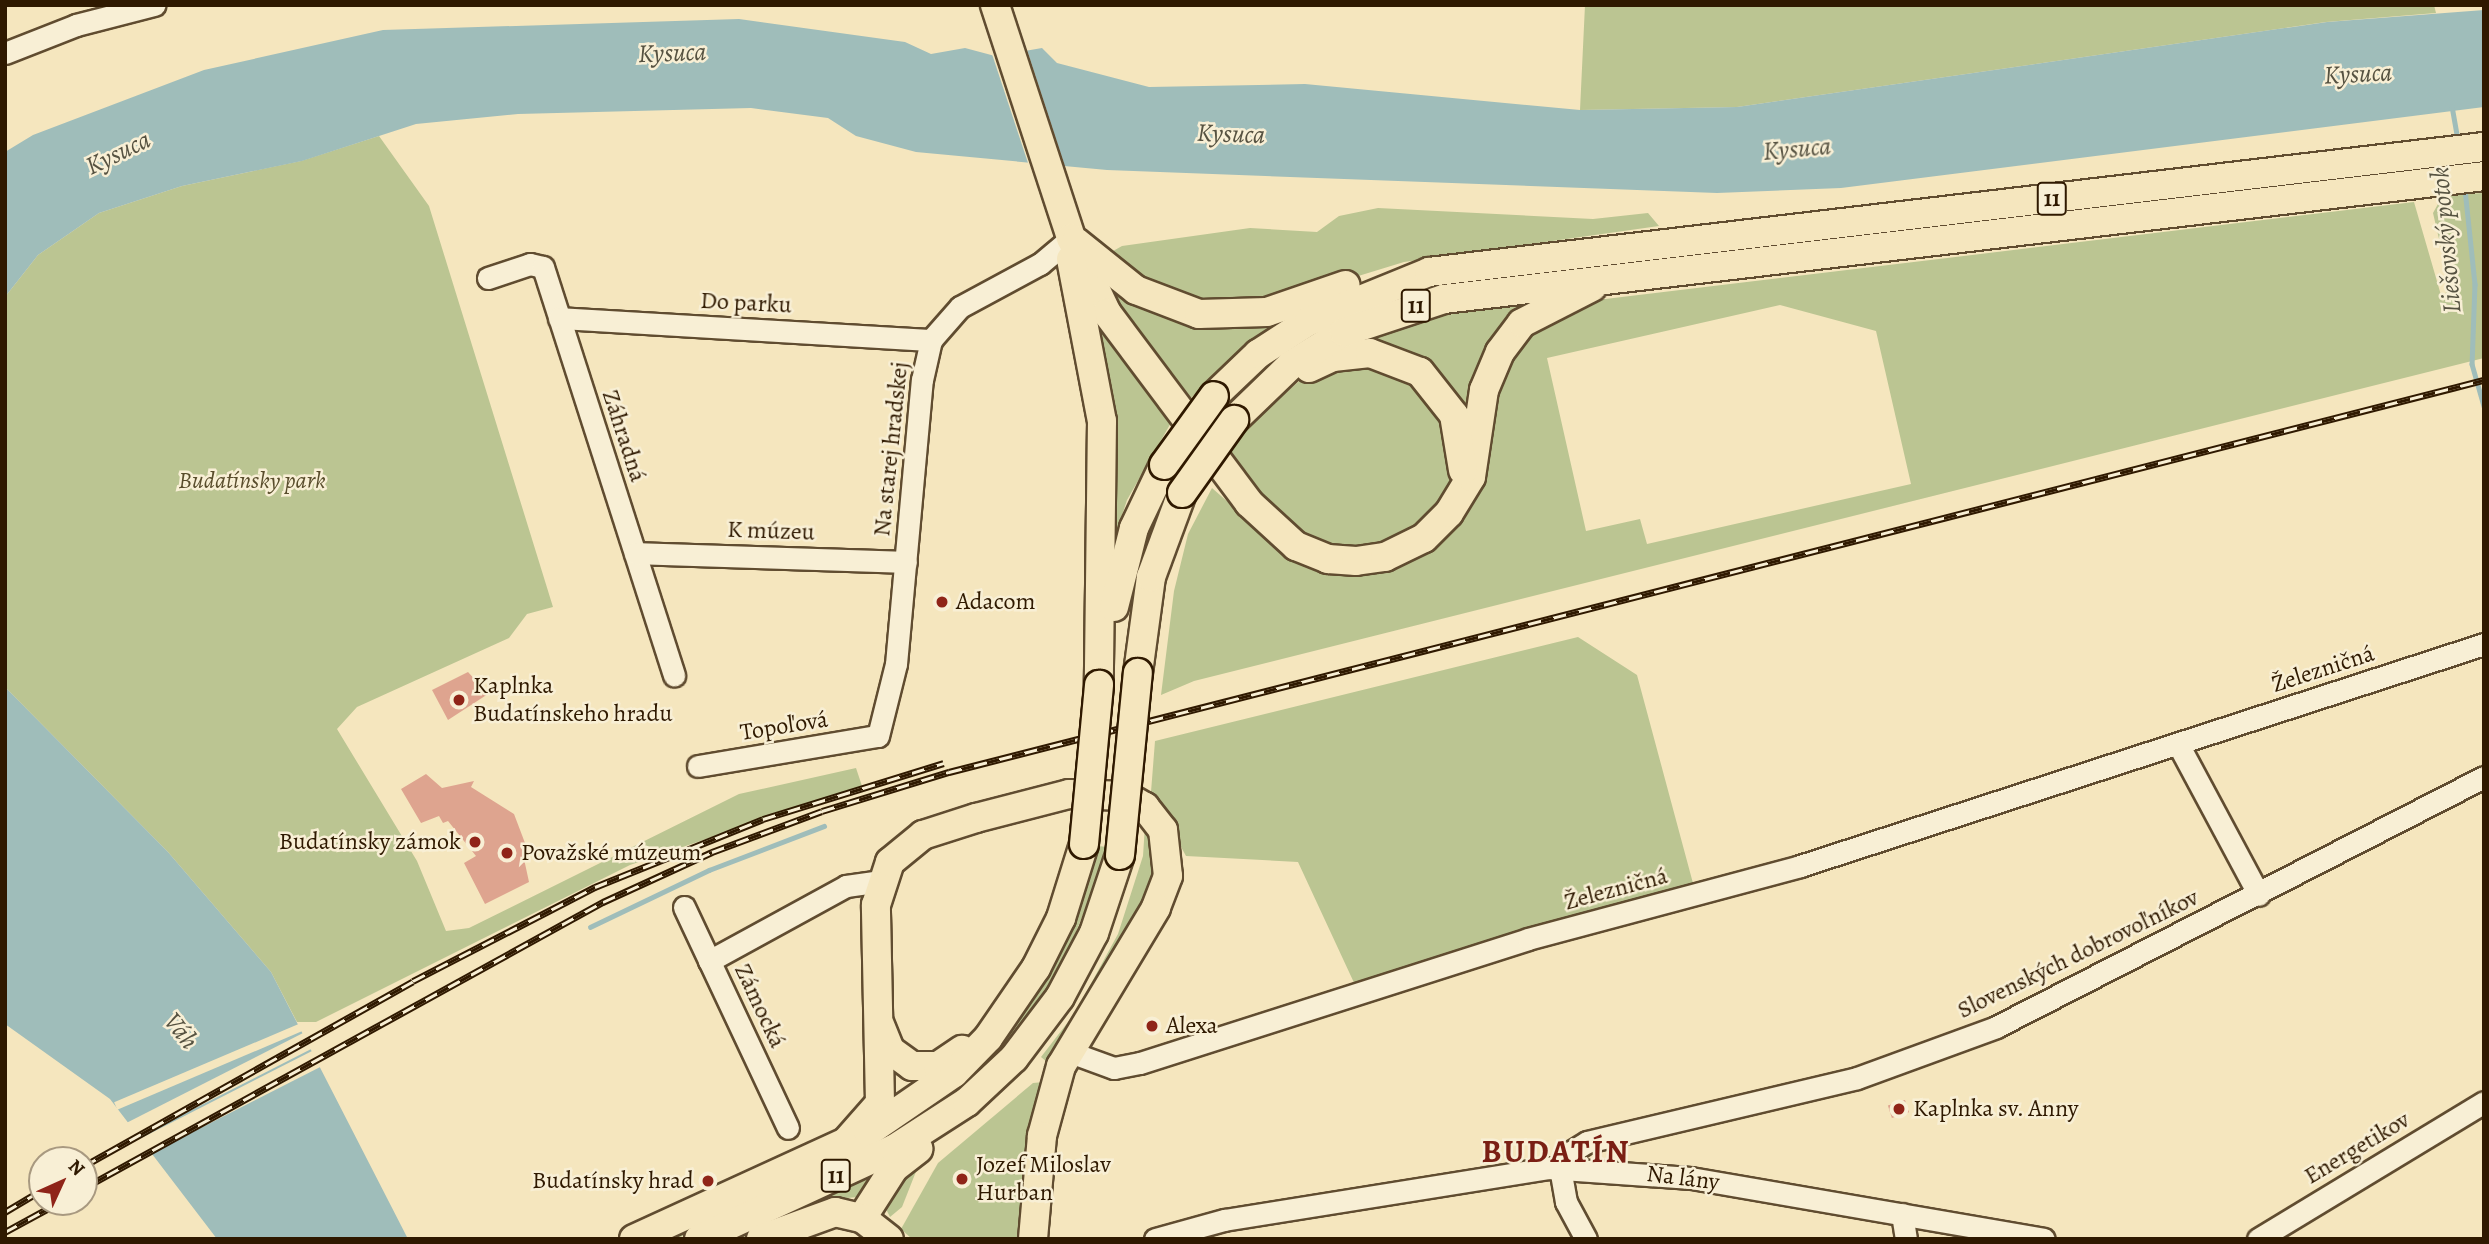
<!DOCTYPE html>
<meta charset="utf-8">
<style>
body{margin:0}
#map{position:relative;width:2489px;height:1244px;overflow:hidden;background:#f5e6be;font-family:Alegreya,serif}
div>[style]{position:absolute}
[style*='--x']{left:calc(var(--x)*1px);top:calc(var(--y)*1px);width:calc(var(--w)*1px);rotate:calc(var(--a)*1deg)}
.green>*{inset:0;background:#bbc592}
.water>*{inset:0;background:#9fbdba}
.pier>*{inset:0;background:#f5e6be;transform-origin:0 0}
.stream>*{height:4.5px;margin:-2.25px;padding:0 2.25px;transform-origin:2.25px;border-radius:2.25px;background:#9fbdba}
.building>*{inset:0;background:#dea48f;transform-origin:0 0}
.roads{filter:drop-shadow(2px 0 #604c30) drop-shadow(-2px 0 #604c30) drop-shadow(0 2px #604c30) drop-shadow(0 -2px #604c30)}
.minor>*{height:21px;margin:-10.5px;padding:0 10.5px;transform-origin:10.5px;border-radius:10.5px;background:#f8efd5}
.major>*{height:28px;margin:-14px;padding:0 14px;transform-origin:14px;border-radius:14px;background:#f5e6be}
.rail>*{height:7px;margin-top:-3.5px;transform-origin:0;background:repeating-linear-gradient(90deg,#f8efd5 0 13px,#2f1900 0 26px);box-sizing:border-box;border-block:2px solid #2f1900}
.bridges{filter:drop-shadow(2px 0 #2f1900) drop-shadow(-2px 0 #2f1900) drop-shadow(0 2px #2f1900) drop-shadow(0 -2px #2f1900)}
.major-bridge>*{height:28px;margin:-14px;padding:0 14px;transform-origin:14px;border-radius:14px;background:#f5e6be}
.dots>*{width:19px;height:19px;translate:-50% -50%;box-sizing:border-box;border:4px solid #f8efd5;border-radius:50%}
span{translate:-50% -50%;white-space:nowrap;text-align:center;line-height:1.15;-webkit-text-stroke:5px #f8efd5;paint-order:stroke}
.shield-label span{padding:2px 5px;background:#f8efd5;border:2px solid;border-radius:5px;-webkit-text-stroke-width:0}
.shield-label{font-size:23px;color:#2f1900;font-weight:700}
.street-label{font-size:24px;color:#2f1900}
.park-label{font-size:24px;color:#594d2c;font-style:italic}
.poi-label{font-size:24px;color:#2f1900}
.left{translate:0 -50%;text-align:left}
.right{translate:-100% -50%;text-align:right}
.water-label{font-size:26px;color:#565241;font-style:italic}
.district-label{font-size:32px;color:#7a1f14;font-weight:700;letter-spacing:2px}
.frame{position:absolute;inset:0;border:7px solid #2f1900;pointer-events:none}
.north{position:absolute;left:28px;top:1146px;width:70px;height:70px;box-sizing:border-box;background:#f8efd5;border:2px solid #a89980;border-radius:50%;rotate:45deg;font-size:19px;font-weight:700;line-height:28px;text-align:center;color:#2f1900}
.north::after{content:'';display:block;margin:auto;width:24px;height:32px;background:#8f2418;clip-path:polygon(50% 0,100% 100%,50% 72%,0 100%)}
</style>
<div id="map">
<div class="green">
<i style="clip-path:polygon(1585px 5px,2434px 5px,2436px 13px,2326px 22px,1737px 107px,1580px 110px)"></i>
<i style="clip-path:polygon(379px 136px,429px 206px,553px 607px,527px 614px,509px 638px,357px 707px,337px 729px,417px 861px,446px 931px,469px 928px,739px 794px,856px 768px,862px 786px,630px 865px,316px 1022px,297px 1022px,271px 972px,168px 852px,5px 687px,5px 297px,38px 255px,99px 213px,182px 186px,301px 161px)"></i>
<i style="clip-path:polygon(evenodd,2484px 193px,2484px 358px,1194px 681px,1161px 695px,1174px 591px,1188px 534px,1212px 488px,1294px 560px,1397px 566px,1421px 555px,1443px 538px,1492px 393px,1523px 335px,1572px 303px,2414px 202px,2443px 302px,2449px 282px,2433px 213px,2443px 195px,2484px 193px,1780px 305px,1876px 331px,1911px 484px,1647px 544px,1640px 519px,1586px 531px,1547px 358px,1780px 305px)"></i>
<i style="clip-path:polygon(1378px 208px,1593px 219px,1648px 213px,1659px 226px,1404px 262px,1280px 300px,1179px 302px,1106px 255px,1122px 246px,1250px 228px,1317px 232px,1339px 216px)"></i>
<i style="clip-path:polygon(1094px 267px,1132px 296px,1287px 315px,1244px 345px,1184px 405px)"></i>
<i style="clip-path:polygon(1079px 277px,1172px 421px,1127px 500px,1109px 555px)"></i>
<i style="clip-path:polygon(1534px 302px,1465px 420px,1358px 342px,1419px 319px)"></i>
<i style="clip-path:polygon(1386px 363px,1440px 402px,1453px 470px,1448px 486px,1419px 527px,1392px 543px,1359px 549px,1326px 545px,1296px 532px,1224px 457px,1248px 426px,1298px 382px,1320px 369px)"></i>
<i style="clip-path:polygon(1578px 637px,1637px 675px,1694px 887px,1356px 987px,1298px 862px,1186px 856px,1151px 792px,1155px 741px)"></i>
<i style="clip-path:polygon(1145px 825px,1152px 837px,1155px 877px,1135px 925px,1048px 1068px,1043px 1067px,1047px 1062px,1041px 1057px,1075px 1013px,1118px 934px,1143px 856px)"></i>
<i style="clip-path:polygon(1099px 846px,1106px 847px,1101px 870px,1063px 964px,1019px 1029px,959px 1091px,842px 1163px,676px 1239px,657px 1239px,988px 1055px,1056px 962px,1074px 926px)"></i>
<i style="clip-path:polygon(1044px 1082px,1021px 1239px,912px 1239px,901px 1229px,938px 1163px,1033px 1083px)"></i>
<i style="clip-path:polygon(888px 1161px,858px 1197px,825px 1200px,739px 1239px,722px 1239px)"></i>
<i style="clip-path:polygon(919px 1164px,902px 1207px,890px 1217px,885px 1207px,889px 1183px)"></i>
</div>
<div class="water">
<i style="clip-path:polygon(2484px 10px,2484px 107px,1841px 188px,1717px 193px,1107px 170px,916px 152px,856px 136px,828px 118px,751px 108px,518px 114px,416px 124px,302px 161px,182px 186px,99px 213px,38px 255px,5px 297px,5px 152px,33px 135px,204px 70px,383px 30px,739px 19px,905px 42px,931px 54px,965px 48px,995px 56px,1042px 48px,1057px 63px,1149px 87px,1305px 84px,1580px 110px,1737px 107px,2327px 22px)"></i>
<i style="clip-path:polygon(5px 687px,168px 852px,271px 972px,408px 1239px,217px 1239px,110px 1099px,5px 1024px)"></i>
</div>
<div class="pier">
<i style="clip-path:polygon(1026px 47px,1066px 170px,1029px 166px,991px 51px)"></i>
<i style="left:301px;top:1023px;width:8px;height:203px;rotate:67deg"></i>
<i style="left:305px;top:1032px;width:18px;height:200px;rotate:63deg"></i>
<i style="left:314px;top:1050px;width:18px;height:196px;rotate:63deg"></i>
</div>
<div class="stream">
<i style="--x:2452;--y:106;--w:34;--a:80"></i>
<i style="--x:2465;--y:189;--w:96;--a:84"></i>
<i style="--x:2475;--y:284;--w:80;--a:92.1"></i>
<i style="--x:2472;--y:364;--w:44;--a:74.1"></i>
<i style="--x:590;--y:927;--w:132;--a:-25.6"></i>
<i style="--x:709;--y:870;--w:123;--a:-20.9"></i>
</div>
<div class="building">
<i style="clip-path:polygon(468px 672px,488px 694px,448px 720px,432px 690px)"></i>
<i style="clip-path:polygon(426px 774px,442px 788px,474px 781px,471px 787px,514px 814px,525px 843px,521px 845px,529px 882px,485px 904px,464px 863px,476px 856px,448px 821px,443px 823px,439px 816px,421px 823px,401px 789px)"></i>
<i style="left:1905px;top:1100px;width:13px;height:18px;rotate:72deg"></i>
</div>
<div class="roads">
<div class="minor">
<i style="--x:5;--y:53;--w:76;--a:-21.5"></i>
<i style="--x:76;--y:25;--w:81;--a:-14.4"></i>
<i style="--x:488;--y:278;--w:44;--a:-18.4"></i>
<i style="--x:530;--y:264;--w:13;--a:13"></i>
<i style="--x:543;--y:267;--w:429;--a:72.2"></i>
<i style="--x:559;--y:318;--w:373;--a:3.4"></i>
<i style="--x:635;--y:553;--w:271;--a:1.9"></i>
<i style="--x:2178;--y:744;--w:171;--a:61.8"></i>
<i style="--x:698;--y:766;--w:182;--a:-9.5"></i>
<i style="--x:878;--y:736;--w:74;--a:-76"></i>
<i style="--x:896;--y:664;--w:285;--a:-84.8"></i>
<i style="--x:922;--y:380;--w:41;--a:-77.3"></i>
<i style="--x:931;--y:340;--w:44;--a:-48.7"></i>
<i style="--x:960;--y:307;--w:91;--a:-28.3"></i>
<i style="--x:1040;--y:264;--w:40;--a:-40"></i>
<i style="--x:684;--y:907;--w:244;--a:64.8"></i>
<i style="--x:709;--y:961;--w:156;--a:-28.7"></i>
<i style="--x:846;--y:886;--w:34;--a:-8"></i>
<i style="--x:1067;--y:1051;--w:50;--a:19.9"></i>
<i style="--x:1114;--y:1068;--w:26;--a:-11"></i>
<i style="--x:1140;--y:1063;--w:407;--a:-17.7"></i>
<i style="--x:1528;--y:939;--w:282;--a:-15"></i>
<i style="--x:1800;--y:866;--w:719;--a:-17.98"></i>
<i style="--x:1902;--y:1214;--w:25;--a:81"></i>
<i style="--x:1155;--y:1239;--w:72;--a:-15.4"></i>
<i style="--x:1224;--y:1220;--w:328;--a:-9.1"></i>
<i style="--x:1548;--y:1168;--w:143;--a:4"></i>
<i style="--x:1691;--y:1178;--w:358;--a:9.8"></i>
<i style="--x:1586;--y:1239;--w:42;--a:-118.4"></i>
<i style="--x:1566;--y:1202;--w:35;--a:-100"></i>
<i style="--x:1560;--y:1168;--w:19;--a:-55"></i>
<i style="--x:1571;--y:1152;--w:19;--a:-32"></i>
<i style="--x:1587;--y:1142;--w:277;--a:-13.3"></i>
<i style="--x:1857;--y:1078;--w:148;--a:-20.1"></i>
<i style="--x:1996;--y:1027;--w:548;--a:-27.13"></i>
<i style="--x:2258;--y:1239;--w:264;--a:-31.2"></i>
</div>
<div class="major">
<i style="--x:995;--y:5;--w:245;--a:71.9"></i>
<i style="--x:1071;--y:238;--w:83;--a:64.4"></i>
<i style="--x:1107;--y:313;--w:237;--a:53.2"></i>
<i style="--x:1249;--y:503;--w:64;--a:42.5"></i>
<i style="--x:1296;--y:546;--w:35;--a:22"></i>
<i style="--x:1328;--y:559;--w:28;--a:4"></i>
<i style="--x:1356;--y:561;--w:29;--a:-8"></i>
<i style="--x:1385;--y:557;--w:43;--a:-26"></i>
<i style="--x:1424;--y:538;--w:35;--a:-45"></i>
<i style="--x:1449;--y:513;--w:42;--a:-58.6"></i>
<i style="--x:1471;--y:477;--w:88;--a:-81.5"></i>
<i style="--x:1484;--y:390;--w:41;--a:-67.2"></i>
<i style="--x:1500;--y:352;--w:36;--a:-53"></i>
<i style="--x:1522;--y:323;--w:79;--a:-27.2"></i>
<i style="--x:1076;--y:242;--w:77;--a:38.7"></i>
<i style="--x:1136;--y:290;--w:67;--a:20.9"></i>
<i style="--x:1199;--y:314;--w:68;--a:-1.7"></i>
<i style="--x:1267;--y:312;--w:83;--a:-18.9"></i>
<i style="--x:1071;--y:259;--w:165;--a:79.2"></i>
<i style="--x:1102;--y:421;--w:264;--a:90.7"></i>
<i style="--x:1309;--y:368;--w:26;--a:-25"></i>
<i style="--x:1333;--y:357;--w:37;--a:-6"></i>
<i style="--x:1370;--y:353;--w:53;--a:20.8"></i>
<i style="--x:1420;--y:372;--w:55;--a:51.7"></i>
<i style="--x:1454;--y:415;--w:56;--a:80.7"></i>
<i style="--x:1214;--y:396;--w:61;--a:-43.7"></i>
<i style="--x:1258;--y:354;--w:61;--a:-32.9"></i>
<i style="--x:1309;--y:321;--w:130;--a:-22.2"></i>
<i style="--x:1429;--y:272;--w:1062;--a:-6.76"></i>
<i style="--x:1234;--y:420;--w:79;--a:-44"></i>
<i style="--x:1291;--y:365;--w:62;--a:-31.9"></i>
<i style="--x:1344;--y:332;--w:105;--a:-18.3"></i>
<i style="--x:1444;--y:299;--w:1047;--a:-6.74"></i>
<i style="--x:1114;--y:607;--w:81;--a:-75.8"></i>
<i style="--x:1134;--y:528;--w:70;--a:-64.5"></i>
<i style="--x:1138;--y:673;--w:97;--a:-82.3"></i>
<i style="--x:1151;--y:577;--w:90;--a:-69.7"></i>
<i style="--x:880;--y:1025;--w:27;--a:68"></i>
<i style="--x:890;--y:1050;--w:27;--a:36"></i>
<i style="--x:912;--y:1066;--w:26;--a:0"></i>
<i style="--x:938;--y:1066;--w:29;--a:-34"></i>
<i style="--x:844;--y:1144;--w:55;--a:-48.7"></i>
<i style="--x:880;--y:1103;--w:198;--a:-91.2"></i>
<i style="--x:876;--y:905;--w:45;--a:-72"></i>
<i style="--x:890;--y:862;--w:43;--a:-39.3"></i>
<i style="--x:923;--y:835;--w:56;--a:-17.8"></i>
<i style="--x:976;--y:818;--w:96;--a:-14.5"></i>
<i style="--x:1069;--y:794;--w:57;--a:2"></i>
<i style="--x:1126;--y:796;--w:22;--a:30"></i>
<i style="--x:1145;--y:807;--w:29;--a:52"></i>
<i style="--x:1163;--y:830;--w:46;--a:83.8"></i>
<i style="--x:1168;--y:876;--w:34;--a:111"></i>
<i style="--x:1156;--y:908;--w:184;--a:121"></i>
<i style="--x:1061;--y:1066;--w:73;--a:105.2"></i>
<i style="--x:1042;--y:1136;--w:103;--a:95"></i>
<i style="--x:862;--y:1218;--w:59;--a:-57.4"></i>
<i style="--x:894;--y:1168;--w:31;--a:-38"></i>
<i style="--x:634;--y:1239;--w:257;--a:-24.6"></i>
<i style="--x:868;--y:1132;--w:104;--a:-34.5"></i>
<i style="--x:954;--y:1073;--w:49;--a:-45.8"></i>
<i style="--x:988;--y:1038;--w:85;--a:-55.6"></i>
<i style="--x:1036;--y:968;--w:56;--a:-63.4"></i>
<i style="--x:1061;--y:918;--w:77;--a:-72.7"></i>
<i style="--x:699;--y:1239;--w:215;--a:-24.8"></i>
<i style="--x:894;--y:1149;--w:87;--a:-32.8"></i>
<i style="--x:967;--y:1102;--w:64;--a:-43.1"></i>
<i style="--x:1014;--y:1058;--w:76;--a:-53"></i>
<i style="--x:1060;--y:997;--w:72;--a:-62"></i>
<i style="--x:1094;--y:933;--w:82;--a:-71.6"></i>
<i style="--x:761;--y:1239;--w:79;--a:-20"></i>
<i style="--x:835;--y:1212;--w:28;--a:13"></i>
<i style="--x:862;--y:1218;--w:34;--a:38"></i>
</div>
</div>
<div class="rail">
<i style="--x:84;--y:1166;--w:377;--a:-29.3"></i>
<i style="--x:413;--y:981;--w:205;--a:-27.3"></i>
<i style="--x:595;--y:887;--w:181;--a:-22"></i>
<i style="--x:763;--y:819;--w:189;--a:-17.2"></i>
<i style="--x:84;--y:1188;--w:593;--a:-28.86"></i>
<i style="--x:603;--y:902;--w:120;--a:-24.6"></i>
<i style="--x:712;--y:852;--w:117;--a:-20.4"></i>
<i style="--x:822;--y:811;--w:133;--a:-17.1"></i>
<i style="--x:949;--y:772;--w:1584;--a:-14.33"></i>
<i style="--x:5;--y:1212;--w:43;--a:-30.7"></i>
<i style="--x:5;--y:1232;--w:63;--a:-28.6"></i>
</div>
<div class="bridges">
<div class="major-bridge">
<i style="--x:1164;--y:465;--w:85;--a:-54.1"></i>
<i style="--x:1182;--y:493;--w:90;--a:-54.5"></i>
<i style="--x:1084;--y:844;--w:160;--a:-84.6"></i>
<i style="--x:1120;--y:855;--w:183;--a:-84.4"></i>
</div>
</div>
<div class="dots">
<i style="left:942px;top:602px;background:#8f2418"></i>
<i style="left:459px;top:700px;background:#8f2418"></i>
<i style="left:475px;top:842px;background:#8f2418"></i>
<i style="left:507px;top:853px;background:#8f2418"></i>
<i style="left:1152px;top:1026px;background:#8f2418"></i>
<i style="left:1899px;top:1109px;background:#8f2418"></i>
<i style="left:962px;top:1179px;background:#8f2418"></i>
<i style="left:708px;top:1181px;background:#8f2418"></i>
</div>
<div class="shield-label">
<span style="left:2052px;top:199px">11</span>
<span style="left:1416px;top:306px">11</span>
<span style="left:836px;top:1176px">11</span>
</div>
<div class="street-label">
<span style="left:746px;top:303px;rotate:3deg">Do parku</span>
<span style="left:624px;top:436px;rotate:72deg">Záhradná</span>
<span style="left:891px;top:449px;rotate:-84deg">Na starej hradskej</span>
<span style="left:771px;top:531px;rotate:2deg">K múzeu</span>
<span style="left:2323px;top:669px;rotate:-18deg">Železničná</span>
<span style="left:784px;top:726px;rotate:-9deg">Topoľová</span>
<span style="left:1616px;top:889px;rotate:-15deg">Železničná</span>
<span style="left:2078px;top:954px;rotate:-26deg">Slovenských dobrovoľníkov</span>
<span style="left:760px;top:1006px;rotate:65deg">Zámocká</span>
<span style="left:2357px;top:1148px;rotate:-31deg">Energetikov</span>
<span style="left:1683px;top:1178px;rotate:7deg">Na lány</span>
</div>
<div class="park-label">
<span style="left:252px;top:481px">Budatínsky park</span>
</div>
<div class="poi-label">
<span class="left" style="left:956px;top:602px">Adacom</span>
<span class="left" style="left:473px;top:700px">Kaplnka<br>Budatínskeho hradu</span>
<span class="right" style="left:461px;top:842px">Budatínsky zámok</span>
<span class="left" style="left:521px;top:853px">Považské múzeum</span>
<span class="left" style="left:1166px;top:1026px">Alexa</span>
<span class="left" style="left:1913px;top:1109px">Kaplnka sv. Anny</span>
<span class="left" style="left:976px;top:1179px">Jozef Miloslav<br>Hurban</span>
<span class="right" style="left:694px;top:1181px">Budatínsky hrad</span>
</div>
<div class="water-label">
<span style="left:672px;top:53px;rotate:-2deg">Kysuca</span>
<span style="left:2358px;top:74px;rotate:-3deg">Kysuca</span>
<span style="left:1231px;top:134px;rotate:2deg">Kysuca</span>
<span style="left:1797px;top:149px;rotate:-5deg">Kysuca</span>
<span style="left:118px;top:153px;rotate:-26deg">Kysuca</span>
<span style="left:2446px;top:240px;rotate:-95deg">Liešovský potok</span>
<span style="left:181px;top:1031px;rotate:52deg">Váh</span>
</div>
<div class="district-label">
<span style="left:1556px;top:1151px">BUDATÍN</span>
</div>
<div class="frame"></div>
<div class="north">N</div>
</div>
